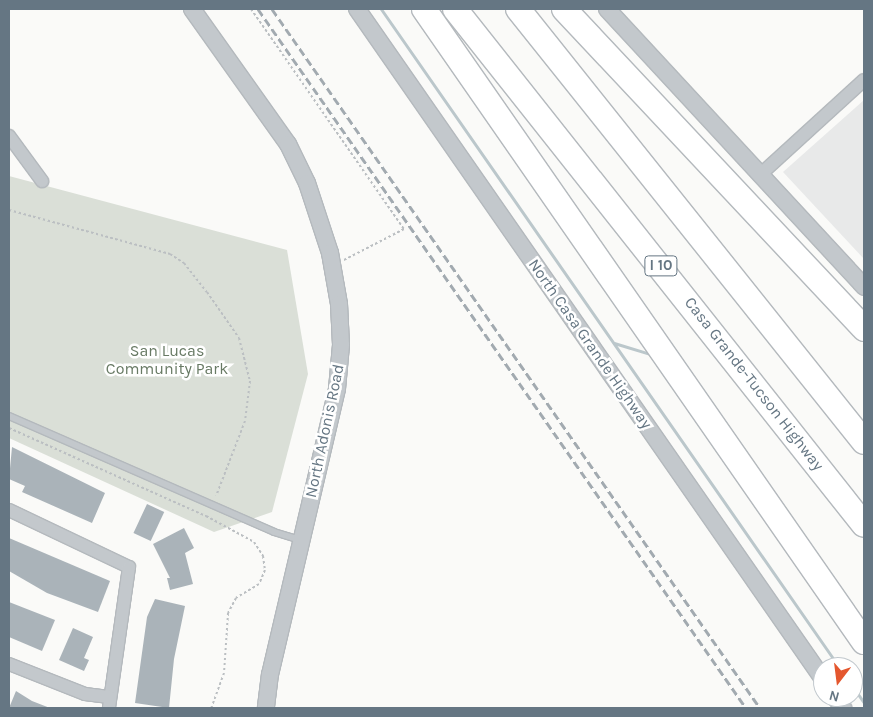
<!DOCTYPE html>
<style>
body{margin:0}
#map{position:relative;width:873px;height:717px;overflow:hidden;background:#fafaf8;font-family:Karla,sans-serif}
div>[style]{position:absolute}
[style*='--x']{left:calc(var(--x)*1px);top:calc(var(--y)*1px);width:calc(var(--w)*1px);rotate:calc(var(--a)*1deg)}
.built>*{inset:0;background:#e8e9e9}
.green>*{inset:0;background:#dadfd7}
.stream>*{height:3px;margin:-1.5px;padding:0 1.5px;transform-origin:1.5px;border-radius:1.5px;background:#bbc7cb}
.building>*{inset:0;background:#aab3b9;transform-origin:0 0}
.path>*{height:2px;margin-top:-1px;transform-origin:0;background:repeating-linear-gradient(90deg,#bbbfc2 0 2.5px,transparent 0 5px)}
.roads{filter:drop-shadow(1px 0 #b4b9bd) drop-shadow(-1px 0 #b4b9bd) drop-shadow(0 1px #b4b9bd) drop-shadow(0 -1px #b4b9bd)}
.service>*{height:6px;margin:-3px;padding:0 3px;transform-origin:3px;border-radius:3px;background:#c3c8cc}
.minor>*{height:12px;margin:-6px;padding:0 6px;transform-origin:6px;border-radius:6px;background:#c3c8cc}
.tertiary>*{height:16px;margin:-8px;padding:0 8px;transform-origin:8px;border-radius:8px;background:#c3c8cc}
.motorway>*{height:24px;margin:-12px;padding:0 12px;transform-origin:12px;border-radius:12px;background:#fff}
.rail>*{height:3px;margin-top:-1.5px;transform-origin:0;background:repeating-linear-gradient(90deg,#a2aab0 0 8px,transparent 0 12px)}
span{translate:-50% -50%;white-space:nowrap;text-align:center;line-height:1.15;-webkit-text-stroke:5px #fff;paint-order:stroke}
.shield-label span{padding:1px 4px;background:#fff;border:1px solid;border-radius:4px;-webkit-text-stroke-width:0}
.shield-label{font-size:15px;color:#657683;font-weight:700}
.street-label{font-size:16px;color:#657683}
.park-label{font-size:16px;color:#687a64}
.frame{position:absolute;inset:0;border:10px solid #657683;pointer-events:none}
.north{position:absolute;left:813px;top:657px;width:50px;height:50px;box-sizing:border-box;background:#fff;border:1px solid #c1c8cd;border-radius:50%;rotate:195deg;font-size:14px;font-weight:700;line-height:20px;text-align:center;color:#657683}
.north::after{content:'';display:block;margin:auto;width:18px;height:22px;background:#e4572e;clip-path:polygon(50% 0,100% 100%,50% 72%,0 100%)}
</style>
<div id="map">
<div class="built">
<i style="clip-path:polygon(864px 100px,864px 259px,783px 172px)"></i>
</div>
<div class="green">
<i style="clip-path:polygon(9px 176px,287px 250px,308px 374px,272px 512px,214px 532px,9px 438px)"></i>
</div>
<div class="stream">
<i style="--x:381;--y:9;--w:802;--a:55.16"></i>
<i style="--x:614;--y:343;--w:39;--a:17"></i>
<i style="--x:853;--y:687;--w:19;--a:55"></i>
</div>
<div class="building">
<i style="clip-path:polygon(12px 447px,105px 493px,92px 523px,22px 492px,25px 486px,9px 479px)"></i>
<i style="left:147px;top:504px;width:19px;height:32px;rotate:25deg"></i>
<i style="clip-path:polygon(184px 528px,194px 548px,185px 553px,193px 584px,170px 590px,167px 578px,170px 578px,153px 544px)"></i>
<i style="clip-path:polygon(9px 538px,110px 581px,98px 612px,47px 593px,9px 571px)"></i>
<i style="clip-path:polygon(155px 599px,185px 606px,174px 659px,169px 708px,135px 703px,147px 617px)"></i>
<i style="clip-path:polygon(9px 602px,55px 620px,42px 651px,9px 637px)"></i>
<i style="clip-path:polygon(73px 628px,93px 637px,84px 658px,89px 660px,84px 671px,59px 660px)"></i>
<i style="clip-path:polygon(16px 691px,32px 701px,50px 708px,9px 708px)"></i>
</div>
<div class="path">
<i style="--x:251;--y:9;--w:268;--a:55.2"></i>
<i style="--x:404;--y:229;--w:68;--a:152.7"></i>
<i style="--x:9;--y:210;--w:167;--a:15.3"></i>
<i style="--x:170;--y:254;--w:17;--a:33"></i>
<i style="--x:184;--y:263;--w:37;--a:52"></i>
<i style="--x:207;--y:292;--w:56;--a:55.2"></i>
<i style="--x:239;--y:338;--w:44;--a:75.7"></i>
<i style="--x:250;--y:381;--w:40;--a:97.1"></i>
<i style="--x:245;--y:421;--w:80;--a:111.1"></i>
<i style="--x:9;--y:428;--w:216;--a:24.1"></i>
<i style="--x:206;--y:516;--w:55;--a:28.4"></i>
<i style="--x:254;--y:542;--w:17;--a:57"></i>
<i style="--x:263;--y:556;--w:14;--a:82"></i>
<i style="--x:265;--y:570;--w:15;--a:113"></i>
<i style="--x:259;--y:584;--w:27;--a:149"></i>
<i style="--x:236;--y:598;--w:17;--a:118"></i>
<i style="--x:228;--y:613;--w:60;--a:93.8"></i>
<i style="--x:224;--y:673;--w:37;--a:110"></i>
</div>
<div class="roads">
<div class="service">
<i style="--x:9;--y:416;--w:289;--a:23.6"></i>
<i style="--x:274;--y:532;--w:28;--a:17"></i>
</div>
<div class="minor">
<i style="--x:9;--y:136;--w:56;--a:53.7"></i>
<i style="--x:761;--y:174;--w:139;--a:-42.4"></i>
<i style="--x:9;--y:510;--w:133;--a:25.4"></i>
<i style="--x:129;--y:567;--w:142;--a:98.1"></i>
<i style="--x:9;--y:664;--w:82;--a:21.5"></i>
<i style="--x:85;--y:694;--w:24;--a:7"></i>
</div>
<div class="tertiary">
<i style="--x:192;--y:9;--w:166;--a:54.6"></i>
<i style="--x:288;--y:144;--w:43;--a:64"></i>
<i style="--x:307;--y:183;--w:74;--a:71.8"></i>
<i style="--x:330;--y:253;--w:52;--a:80"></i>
<i style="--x:339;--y:304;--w:41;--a:87.2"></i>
<i style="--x:341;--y:345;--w:44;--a:95.2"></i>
<i style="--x:337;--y:389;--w:293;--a:103.2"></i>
<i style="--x:270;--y:674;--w:34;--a:97"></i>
<i style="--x:357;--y:9;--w:816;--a:55.18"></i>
<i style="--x:607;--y:9;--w:379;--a:47.2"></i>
<i style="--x:835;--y:697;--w:14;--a:54"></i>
</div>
<div class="motorway">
<i style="--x:424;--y:9;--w:771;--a:55.2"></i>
<i style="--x:455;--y:9;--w:658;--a:51.6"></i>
<i style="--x:518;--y:9;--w:554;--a:51.37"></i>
<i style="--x:564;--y:9;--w:439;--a:46.8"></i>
</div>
</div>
<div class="rail">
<i style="--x:258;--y:9;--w:852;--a:55.08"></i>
<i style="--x:272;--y:9;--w:852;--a:55.08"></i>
</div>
<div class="shield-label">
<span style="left:661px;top:266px">I 10</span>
</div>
<div class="street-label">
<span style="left:590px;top:344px;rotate:55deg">North Casa Grande Highway</span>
<span style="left:754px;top:384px;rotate:52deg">Casa Grande-Tucson Highway</span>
<span style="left:325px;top:431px;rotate:-78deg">North Adonis Road</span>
</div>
<div class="park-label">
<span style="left:167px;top:360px">San Lucas<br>Community Park</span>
</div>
<div class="frame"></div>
<div class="north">N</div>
</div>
